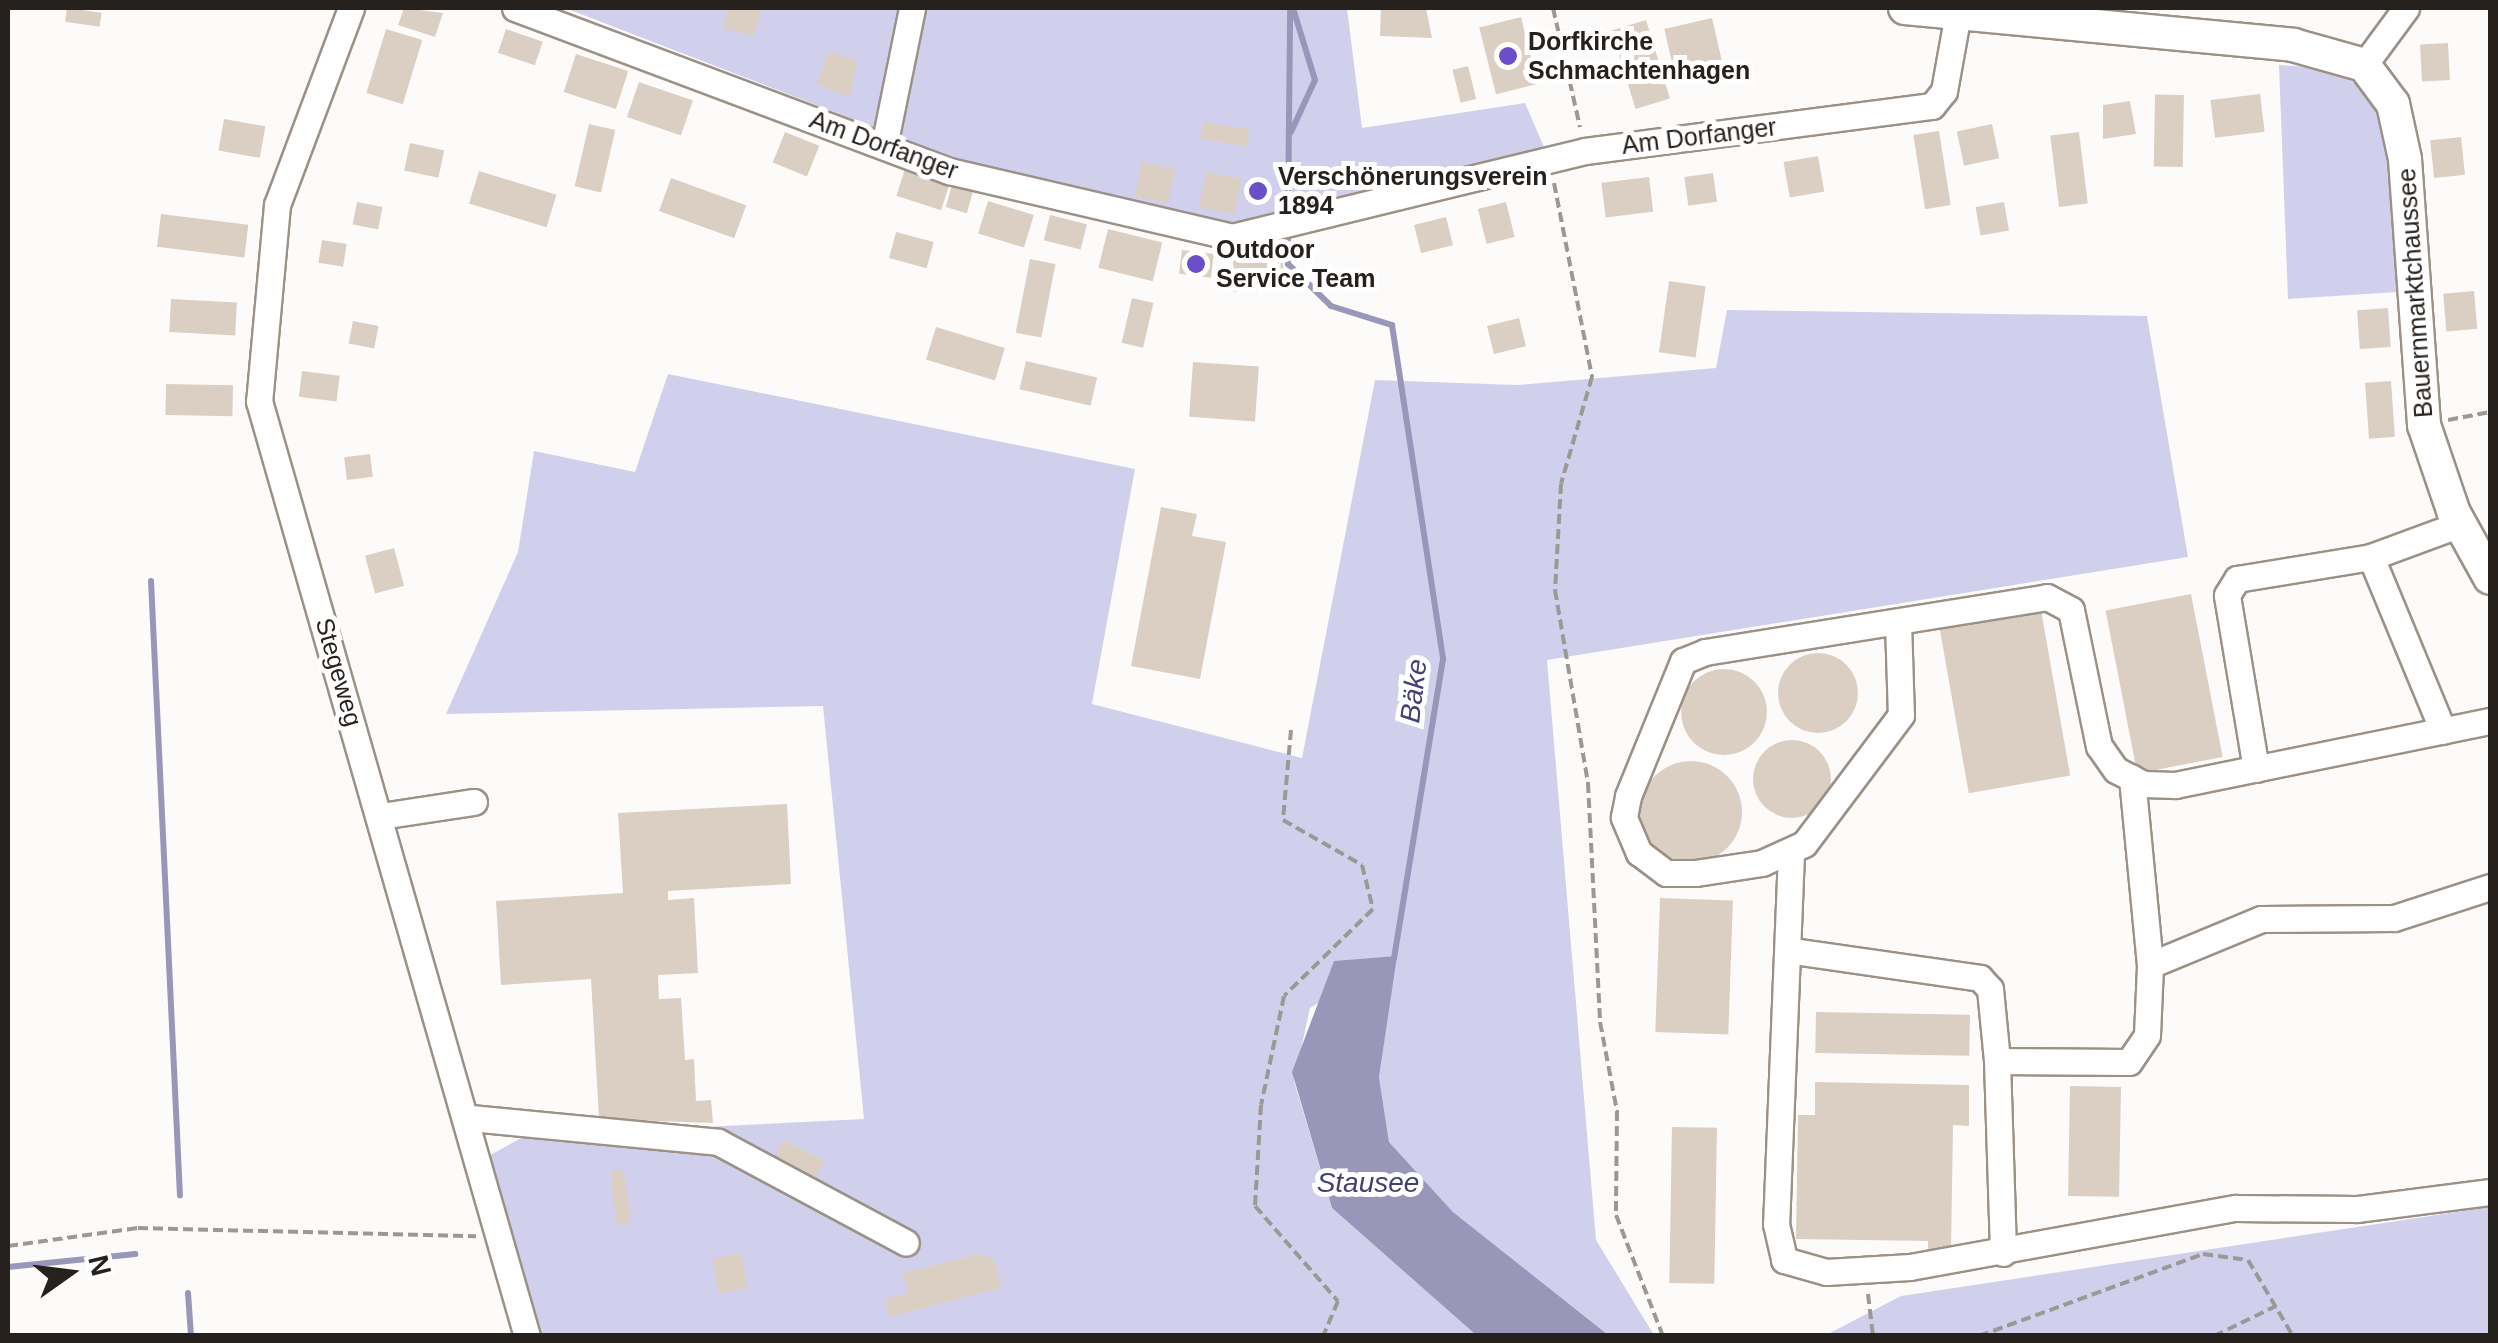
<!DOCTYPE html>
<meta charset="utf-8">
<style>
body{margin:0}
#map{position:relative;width:2498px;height:1343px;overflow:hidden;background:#fdfbf9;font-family:Helvetica,sans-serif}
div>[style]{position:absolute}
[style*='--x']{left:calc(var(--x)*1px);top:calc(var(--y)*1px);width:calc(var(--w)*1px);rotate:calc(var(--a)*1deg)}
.green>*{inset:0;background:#d1d0ec}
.water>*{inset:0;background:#9997b9}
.stream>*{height:6px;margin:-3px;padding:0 3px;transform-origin:3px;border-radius:3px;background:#9997b9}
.building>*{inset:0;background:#dbcfc4;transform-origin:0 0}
.round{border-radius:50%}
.path>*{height:4px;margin-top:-2px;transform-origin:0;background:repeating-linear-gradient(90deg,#9c9895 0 10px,transparent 0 15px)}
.roads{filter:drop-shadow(2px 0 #9c9187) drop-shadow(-2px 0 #9c9187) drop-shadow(0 2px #9c9187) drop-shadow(0 -2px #9c9187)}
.minor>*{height:25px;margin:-12.5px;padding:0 12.5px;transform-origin:12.5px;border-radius:12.5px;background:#fff}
.major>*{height:32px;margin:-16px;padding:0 16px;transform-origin:16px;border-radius:16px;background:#fff}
.dots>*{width:28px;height:28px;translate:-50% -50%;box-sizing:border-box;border:5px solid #fff;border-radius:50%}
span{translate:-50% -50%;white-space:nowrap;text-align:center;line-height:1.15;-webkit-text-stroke:10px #fff;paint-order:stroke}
.poi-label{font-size:25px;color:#26211d;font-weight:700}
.left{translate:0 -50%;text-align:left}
.street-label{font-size:25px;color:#26211d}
.water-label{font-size:28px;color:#464070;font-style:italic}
.frame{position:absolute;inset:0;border:10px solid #26211d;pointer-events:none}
.north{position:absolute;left:20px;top:1223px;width:100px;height:100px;-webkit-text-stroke:8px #fff;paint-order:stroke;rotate:76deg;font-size:28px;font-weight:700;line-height:40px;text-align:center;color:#26211d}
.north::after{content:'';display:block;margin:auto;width:35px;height:45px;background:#26211d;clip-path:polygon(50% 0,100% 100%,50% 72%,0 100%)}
</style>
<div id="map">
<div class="green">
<i style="clip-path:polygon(565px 8px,1347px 8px,1362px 128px,1525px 103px,1544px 147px,1240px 225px,959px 160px)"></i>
<i style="clip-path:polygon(2279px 65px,2327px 68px,2364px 88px,2389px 129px,2398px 292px,2288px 299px)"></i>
<i style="clip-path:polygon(1727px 310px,2147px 316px,2188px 557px,1547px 660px,1596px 1240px,1654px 1335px,1605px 1335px,1453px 1212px,1389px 1142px,1379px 1077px,1396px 956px,1310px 1008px,1294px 1081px,1332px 1208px,1476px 1335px,516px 1335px,470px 1166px,525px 1136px,864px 1119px,823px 706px,446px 714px,518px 552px,534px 451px,635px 472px,668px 374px,1135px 469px,1092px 704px,1302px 758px,1375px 380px,1517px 385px,1716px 368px)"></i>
<i style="clip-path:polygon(2490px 1207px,2490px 1335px,1826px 1335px,1901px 1296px)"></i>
</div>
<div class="water">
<i style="clip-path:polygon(1397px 956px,1379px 1077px,1389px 1142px,1453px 1212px,1608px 1335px,1476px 1335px,1332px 1208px,1292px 1072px,1334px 961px)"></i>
</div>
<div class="stream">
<i style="--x:1291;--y:132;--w:57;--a:-65.2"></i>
<i style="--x:1315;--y:80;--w:75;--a:-107"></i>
<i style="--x:1288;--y:216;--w:208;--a:-89.4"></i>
<i style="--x:1288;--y:229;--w:35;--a:90"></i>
<i style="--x:1288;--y:264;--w:60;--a:44.3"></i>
<i style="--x:1331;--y:306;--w:64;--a:17.3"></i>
<i style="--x:1392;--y:325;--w:338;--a:81.3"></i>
<i style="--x:1443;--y:659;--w:304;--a:99.3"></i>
<i style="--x:151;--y:581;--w:615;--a:87.3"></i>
<i style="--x:8;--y:1267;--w:128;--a:-5.8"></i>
<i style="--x:188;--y:1293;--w:43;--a:86"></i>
</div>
<div class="building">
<i style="left:67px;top:8px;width:35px;height:14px;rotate:8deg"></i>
<i style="clip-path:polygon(404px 8px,443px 13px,435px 37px,398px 25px)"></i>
<i style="clip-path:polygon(728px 8px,761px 9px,754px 36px,723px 28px)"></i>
<i style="clip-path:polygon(1381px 8px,1426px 8px,1432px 38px,1380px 36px)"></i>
<i style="left:1521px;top:17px;width:69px;height:43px;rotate:76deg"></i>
<i style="left:1712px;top:18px;width:46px;height:49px;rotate:77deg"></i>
<i style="left:1646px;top:20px;width:82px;height:36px;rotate:73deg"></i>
<i style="left:386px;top:29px;width:38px;height:67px;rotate:17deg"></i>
<i style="left:506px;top:29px;width:39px;height:25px;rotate:19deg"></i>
<i style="left:2448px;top:43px;width:37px;height:28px;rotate:87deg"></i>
<i style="clip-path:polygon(829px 51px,857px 61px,850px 97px,816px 84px)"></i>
<i style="left:576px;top:54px;width:55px;height:40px;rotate:18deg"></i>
<i style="left:1468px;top:66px;width:34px;height:16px;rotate:76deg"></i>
<i style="left:639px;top:82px;width:57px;height:37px;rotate:19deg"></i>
<i style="left:2260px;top:94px;width:38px;height:50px;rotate:83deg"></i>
<i style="left:2184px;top:95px;width:72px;height:29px;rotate:91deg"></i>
<i style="clip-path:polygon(2130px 101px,2136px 134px,2103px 139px,2103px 105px)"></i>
<i style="left:224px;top:119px;width:42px;height:32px;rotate:10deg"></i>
<i style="left:1203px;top:122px;width:47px;height:17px;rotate:9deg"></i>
<i style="left:589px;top:124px;width:27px;height:64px;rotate:13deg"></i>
<i style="left:1992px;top:124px;width:35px;height:36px;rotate:78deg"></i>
<i style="left:1939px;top:131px;width:75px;height:26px;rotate:81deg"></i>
<i style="left:785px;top:132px;width:37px;height:33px;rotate:22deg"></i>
<i style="left:2079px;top:132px;width:72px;height:29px;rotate:83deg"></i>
<i style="left:2461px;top:137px;width:38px;height:31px;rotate:84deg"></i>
<i style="left:410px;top:143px;width:35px;height:28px;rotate:12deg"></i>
<i style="left:1818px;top:156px;width:36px;height:35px;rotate:80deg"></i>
<i style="left:1142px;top:162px;width:34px;height:35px;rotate:12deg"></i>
<i style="left:905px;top:169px;width:47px;height:28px;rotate:18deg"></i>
<i style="left:479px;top:171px;width:81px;height:34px;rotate:17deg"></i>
<i style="left:1206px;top:172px;width:36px;height:36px;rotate:11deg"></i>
<i style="left:1713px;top:173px;width:29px;height:29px;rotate:82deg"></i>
<i style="left:1649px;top:177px;width:35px;height:48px;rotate:83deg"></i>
<i style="left:671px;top:178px;width:80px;height:35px;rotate:20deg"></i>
<i style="left:952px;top:185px;width:22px;height:23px;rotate:16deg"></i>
<i style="left:988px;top:201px;width:48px;height:34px;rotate:17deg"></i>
<i style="left:357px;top:202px;width:26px;height:23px;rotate:11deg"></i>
<i style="left:1506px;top:202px;width:36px;height:29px;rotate:76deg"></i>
<i style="left:2004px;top:202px;width:29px;height:29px;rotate:80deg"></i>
<i style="left:161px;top:214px;width:88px;height:33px;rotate:7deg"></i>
<i style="left:1050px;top:215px;width:38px;height:26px;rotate:14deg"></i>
<i style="left:1446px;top:217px;width:29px;height:33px;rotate:76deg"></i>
<i style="left:1108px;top:229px;width:56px;height:40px;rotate:14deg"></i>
<i style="left:896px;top:232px;width:39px;height:27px;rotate:15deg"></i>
<i style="left:322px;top:240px;width:25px;height:23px;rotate:9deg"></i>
<i style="left:1182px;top:250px;width:32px;height:24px;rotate:7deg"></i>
<i style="left:1283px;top:258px;width:32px;height:50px;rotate:88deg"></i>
<i style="left:1030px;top:259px;width:26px;height:75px;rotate:11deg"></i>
<i style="left:1669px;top:281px;width:37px;height:72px;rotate:8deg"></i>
<i style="left:2474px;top:291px;width:38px;height:31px;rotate:85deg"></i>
<i style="left:1132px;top:298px;width:22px;height:46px;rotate:13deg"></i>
<i style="left:171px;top:299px;width:66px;height:33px;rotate:3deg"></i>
<i style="left:2388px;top:308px;width:39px;height:31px;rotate:86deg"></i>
<i style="left:1519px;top:318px;width:29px;height:33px;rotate:76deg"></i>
<i style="left:353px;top:321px;width:26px;height:23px;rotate:11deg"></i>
<i style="left:936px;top:327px;width:72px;height:34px;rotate:17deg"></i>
<i style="left:1026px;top:361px;width:73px;height:29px;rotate:13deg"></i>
<i style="left:1193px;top:362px;width:66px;height:55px;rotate:4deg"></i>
<i style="left:302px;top:371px;width:38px;height:26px;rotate:7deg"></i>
<i style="left:2391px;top:381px;width:56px;height:26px;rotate:86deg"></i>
<i style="left:166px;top:384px;width:67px;height:31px;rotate:1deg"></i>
<i style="left:370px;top:454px;width:23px;height:26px;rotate:83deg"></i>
<i style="clip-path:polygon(1161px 507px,1197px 514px,1192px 536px,1226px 542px,1200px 679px,1131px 666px)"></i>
<i style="left:394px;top:548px;width:39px;height:30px;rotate:75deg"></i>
<i style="left:2191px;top:594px;width:166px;height:87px;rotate:79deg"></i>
<i style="left:2041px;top:610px;width:168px;height:103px;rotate:80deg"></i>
<i class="round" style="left:1778px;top:653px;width:80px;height:80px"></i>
<i class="round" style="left:1681px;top:669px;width:86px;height:86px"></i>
<i class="round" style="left:1753px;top:740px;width:78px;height:78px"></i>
<i class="round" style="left:1640px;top:761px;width:102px;height:102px"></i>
<i style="clip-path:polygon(787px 804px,791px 884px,668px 891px,668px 900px,694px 898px,698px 973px,658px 975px,659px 999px,681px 998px,685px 1060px,694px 1059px,696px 1101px,711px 1100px,713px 1123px,599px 1119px,591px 979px,501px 985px,496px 901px,623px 893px,618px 813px)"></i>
<i style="left:1660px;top:898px;width:73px;height:134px;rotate:2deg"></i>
<i style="left:1816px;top:1012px;width:154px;height:41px;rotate:1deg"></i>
<i style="clip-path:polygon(1815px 1082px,1969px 1085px,1969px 1126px,1953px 1125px,1951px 1252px,1928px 1252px,1928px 1241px,1796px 1239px,1798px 1115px,1815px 1115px)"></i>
<i style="left:2070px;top:1086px;width:51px;height:110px;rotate:1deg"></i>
<i style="left:1672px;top:1127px;width:45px;height:156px;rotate:1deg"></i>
<i style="left:783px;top:1140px;width:46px;height:29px;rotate:26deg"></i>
<i style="left:624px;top:1169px;width:54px;height:14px;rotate:83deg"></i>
<i style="left:741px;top:1253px;width:36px;height:29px;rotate:80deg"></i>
<i style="clip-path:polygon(980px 1254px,994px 1259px,1001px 1288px,889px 1317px,885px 1299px,908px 1293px,903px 1273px)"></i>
</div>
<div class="path">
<i style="--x:1553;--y:8;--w:122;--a:77.2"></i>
<i style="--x:1554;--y:183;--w:198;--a:78.9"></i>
<i style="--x:1592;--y:377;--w:111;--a:106.2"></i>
<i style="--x:1561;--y:484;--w:106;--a:93.2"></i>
<i style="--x:1555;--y:590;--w:196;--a:80.3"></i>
<i style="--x:1588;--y:783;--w:239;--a:87.1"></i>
<i style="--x:1600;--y:1022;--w:91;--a:79.2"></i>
<i style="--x:1617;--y:1111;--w:104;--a:90.6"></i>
<i style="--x:1616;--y:1215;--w:130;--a:68.8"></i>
<i style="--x:2448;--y:420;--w:43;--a:-10.8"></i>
<i style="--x:1291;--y:730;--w:90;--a:95.1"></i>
<i style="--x:1283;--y:820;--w:91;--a:29.7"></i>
<i style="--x:1362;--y:865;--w:45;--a:76"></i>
<i style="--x:1373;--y:909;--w:124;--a:135.7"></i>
<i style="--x:1284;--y:996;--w:111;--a:101.9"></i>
<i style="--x:1261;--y:1105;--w:101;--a:93.4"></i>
<i style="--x:1255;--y:1206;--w:126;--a:48.9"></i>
<i style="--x:1338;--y:1301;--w:38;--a:113"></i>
<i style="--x:8;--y:1246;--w:131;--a:-7.9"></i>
<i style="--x:138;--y:1228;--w:338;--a:1.4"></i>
<i style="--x:1868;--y:1294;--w:42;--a:83.2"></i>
<i style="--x:1979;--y:1336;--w:239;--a:-20.1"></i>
<i style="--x:2203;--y:1254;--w:45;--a:7.6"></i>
<i style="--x:2248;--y:1260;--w:88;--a:59.4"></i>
<i style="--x:2214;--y:1336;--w:69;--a:-25.8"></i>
</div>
<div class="roads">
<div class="minor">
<i style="--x:351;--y:8;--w:210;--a:110.6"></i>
<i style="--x:277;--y:205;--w:197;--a:95.2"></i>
<i style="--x:259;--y:401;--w:973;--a:74.01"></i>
<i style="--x:515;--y:8;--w:464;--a:20.6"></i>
<i style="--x:949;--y:171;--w:291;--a:13.1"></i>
<i style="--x:1232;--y:237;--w:363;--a:-13.7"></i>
<i style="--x:1585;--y:151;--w:350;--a:-7.4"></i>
<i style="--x:1932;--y:106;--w:19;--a:-51"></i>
<i style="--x:1944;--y:91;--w:79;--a:-79.8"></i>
<i style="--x:2364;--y:65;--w:71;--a:-53.6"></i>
<i style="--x:884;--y:146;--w:141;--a:-78.5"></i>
<i style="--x:2371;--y:557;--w:95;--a:-20.3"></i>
<i style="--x:1898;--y:622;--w:93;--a:88.2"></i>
<i style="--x:1901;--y:715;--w:161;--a:126.9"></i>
<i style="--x:1804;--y:844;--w:46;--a:155.7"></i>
<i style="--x:1762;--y:863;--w:68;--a:171.5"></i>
<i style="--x:1695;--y:873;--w:29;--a:180"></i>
<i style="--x:1666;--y:873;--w:34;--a:-143"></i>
<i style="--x:1639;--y:853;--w:39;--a:-113"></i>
<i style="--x:1624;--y:817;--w:21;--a:-79"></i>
<i style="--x:1628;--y:796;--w:146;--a:-67.8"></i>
<i style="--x:1683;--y:661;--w:24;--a:-22"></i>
<i style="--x:1705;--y:652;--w:346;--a:-9.1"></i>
<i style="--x:2047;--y:597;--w:27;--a:28"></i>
<i style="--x:2071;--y:610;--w:139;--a:78.4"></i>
<i style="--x:2099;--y:746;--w:29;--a:55"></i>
<i style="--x:2116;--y:770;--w:31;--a:27"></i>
<i style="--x:2144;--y:784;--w:31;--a:2"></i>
<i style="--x:2175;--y:785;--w:321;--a:-11.5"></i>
<i style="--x:2256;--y:769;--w:176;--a:-99.5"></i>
<i style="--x:2227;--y:595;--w:19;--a:-58"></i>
<i style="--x:2237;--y:579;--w:136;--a:-9.3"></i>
<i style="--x:2371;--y:557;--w:188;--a:67.5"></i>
<i style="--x:381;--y:816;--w:94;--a:-8.6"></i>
<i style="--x:1791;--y:853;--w:371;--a:92.3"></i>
<i style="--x:1776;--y:1224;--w:37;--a:77"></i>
<i style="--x:1784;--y:1260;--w:44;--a:15.9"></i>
<i style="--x:1826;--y:1272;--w:84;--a:-3.4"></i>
<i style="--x:1910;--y:1267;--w:331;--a:-10.3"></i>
<i style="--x:2236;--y:1208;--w:121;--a:0.5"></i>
<i style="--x:2357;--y:1209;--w:134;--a:-7.3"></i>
<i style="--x:1793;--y:951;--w:189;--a:8.2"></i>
<i style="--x:1980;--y:978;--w:15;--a:48"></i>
<i style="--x:1990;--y:989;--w:72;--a:84.4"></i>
<i style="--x:1997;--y:1061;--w:132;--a:0.4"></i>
<i style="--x:2129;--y:1062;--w:32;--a:-56"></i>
<i style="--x:2147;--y:1035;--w:70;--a:-87.5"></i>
<i style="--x:2150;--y:965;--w:188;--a:-95.5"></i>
<i style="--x:2150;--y:965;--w:120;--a:-22.5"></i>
<i style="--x:2261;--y:919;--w:133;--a:-0.4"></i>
<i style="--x:2394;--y:918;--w:101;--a:-17.9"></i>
<i style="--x:1997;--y:1061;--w:192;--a:88.2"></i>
<i style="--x:470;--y:1118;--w:249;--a:5.5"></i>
<i style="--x:718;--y:1142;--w:213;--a:28.2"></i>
</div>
<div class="major">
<i style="--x:1905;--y:8;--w:390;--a:5.4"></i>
<i style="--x:2293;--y:45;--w:74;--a:15.7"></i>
<i style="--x:2364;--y:65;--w:49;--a:53.4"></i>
<i style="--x:2393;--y:104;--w:56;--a:77.7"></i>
<i style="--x:2405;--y:159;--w:267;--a:85.9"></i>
<i style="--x:2424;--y:425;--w:93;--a:71.2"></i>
<i style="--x:2454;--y:513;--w:74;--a:61"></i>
</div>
</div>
<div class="dots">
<i style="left:1508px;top:56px;background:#6a4fc9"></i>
<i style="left:1258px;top:191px;background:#6a4fc9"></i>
<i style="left:1196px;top:264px;background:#6a4fc9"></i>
</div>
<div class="poi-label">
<span class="left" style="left:1528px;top:56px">Dorfkirche<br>Schmachtenhagen</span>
<span class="left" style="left:1278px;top:191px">Verschönerungsverein<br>1894</span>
<span class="left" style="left:1216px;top:264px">Outdoor<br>Service Team</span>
</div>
<div class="street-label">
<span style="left:1699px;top:136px;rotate:-7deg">Am Dorfanger</span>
<span style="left:884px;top:145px;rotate:20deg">Am Dorfanger</span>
<span style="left:2415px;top:293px;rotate:-94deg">Bauernmarktchaussee</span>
<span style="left:339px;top:672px;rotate:74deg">Stegeweg</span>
</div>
<div class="water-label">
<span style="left:1414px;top:691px;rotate:-83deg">Bäke</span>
<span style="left:1368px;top:1183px">Stausee</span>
</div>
<div class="frame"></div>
<div class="north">N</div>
</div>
